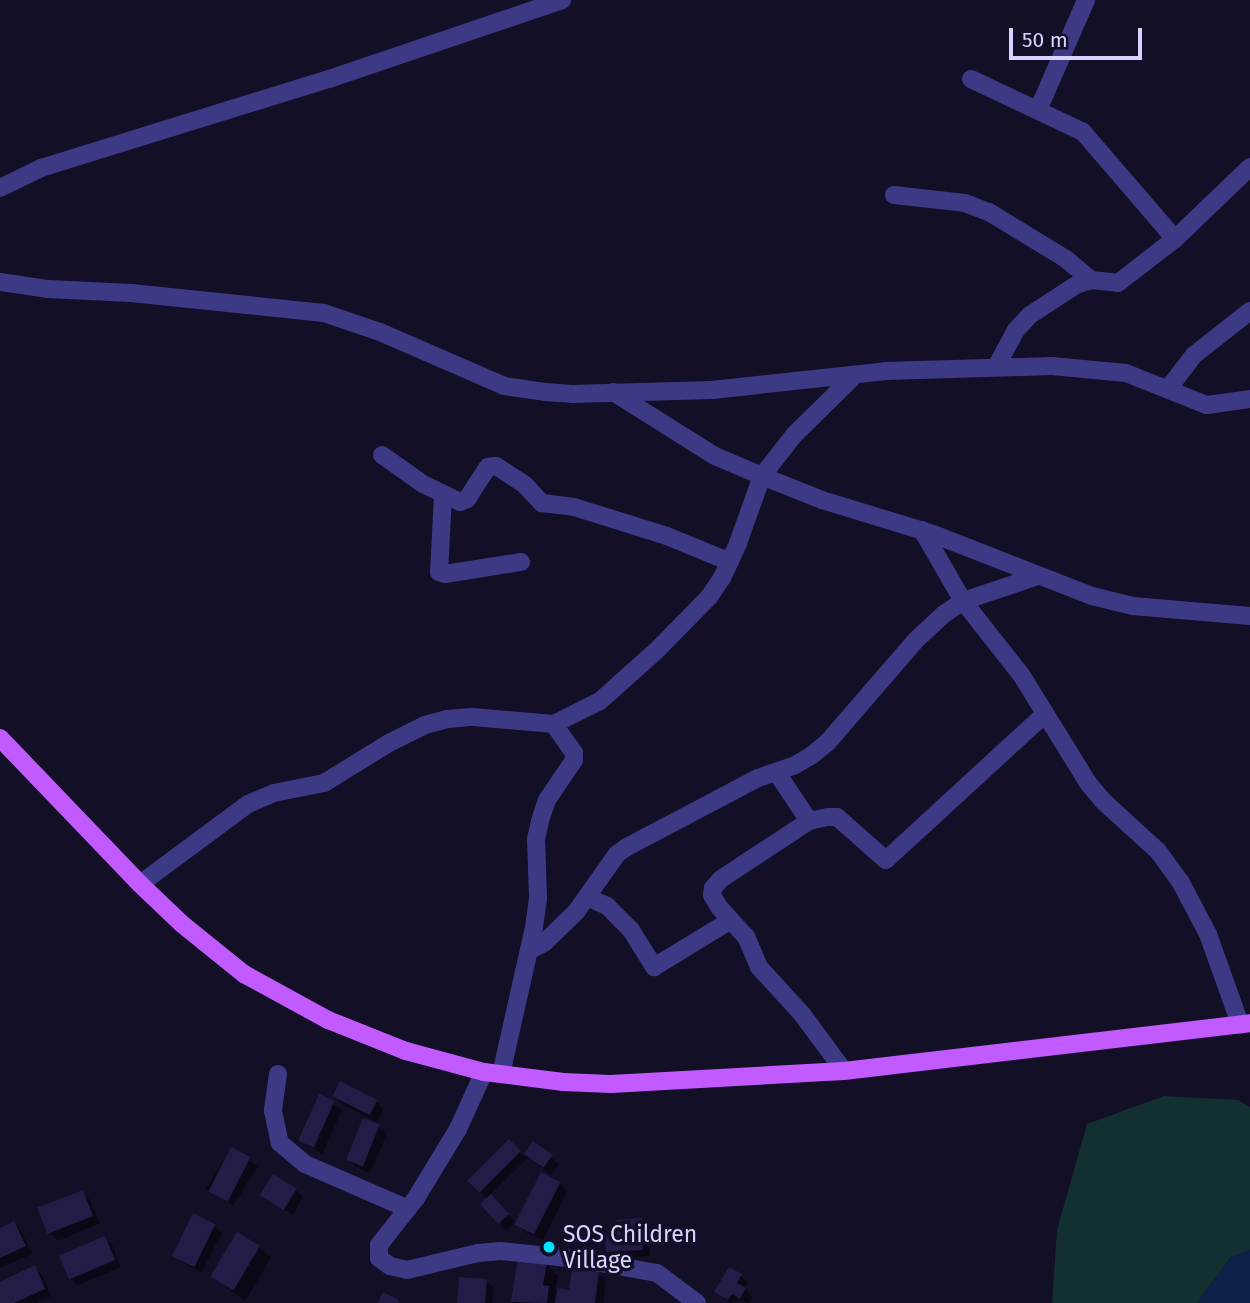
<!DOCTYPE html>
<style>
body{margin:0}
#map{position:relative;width:1250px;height:1303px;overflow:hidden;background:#130f26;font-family:"Fira Sans",sans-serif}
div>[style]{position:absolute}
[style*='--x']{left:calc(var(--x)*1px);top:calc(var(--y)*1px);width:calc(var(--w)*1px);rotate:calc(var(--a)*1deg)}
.green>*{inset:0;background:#12302f}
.water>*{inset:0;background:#0c2248}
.shadow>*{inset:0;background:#0007;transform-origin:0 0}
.building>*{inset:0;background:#241b47;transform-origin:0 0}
.minor>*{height:18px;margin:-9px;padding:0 9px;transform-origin:9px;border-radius:9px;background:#3d3a85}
.major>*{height:18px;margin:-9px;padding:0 9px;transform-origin:9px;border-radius:9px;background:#c25bff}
.dots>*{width:19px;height:19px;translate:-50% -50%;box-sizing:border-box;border:4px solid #130f26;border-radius:50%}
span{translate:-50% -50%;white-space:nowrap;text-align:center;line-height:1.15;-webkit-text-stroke:7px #130f26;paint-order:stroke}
.poi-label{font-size:23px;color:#d9d4ff}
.left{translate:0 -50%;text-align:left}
.scale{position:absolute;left:1009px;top:28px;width:133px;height:32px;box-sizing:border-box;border:4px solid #d9d4ff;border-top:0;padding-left:9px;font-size:21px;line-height:24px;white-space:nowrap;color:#d9d4ff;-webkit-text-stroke:5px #130f26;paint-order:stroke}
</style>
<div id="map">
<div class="green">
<i style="clip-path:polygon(1164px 1096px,1238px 1100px,1250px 1107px,1250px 1250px,1231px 1257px,1197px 1303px,1052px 1303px,1057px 1230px,1087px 1124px)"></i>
</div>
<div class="water">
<i style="clip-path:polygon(1250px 1250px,1250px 1303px,1197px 1303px,1231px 1257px)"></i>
</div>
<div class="shadow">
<i style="clip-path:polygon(320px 1096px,342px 1110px,322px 1154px,300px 1140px)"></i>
<i style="clip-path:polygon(334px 1096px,376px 1101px,383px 1109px,377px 1122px,341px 1103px)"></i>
<i style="clip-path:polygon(364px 1121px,379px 1127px,387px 1134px,370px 1173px,356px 1167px,348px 1159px)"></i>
<i style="clip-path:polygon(509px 1142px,524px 1156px,534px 1143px,559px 1164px,551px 1175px,529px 1157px,490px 1195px,515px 1222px,506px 1230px,488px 1200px,469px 1181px)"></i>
<i style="left:231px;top:1149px;width:32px;height:47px;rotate:32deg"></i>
<i style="clip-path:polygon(560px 1183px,567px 1191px,543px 1240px,525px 1232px,517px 1224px)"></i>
<i style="clip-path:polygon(296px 1190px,303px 1197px,293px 1215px,263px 1195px)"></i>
<i style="clip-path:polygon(82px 1192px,90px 1200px,100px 1223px,58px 1241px,51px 1234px)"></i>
<i style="clip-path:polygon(641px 1220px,648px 1228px,650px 1256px,615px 1258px,607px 1251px)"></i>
<i style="clip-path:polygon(14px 1223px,21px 1231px,32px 1254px,0 1268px,0 1230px)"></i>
<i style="clip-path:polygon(214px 1226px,222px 1233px,201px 1273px,173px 1255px)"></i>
<i style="clip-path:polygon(104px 1238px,112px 1245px,121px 1267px,78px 1285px,71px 1278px)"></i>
<i style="clip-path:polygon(259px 1247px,271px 1258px,245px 1301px,212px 1276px)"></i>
<i style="clip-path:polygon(546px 1264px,558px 1275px,555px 1290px,571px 1292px,598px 1273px,606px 1280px,603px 1303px,514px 1303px,512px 1301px)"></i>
<i style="clip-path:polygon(34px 1268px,42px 1275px,51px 1296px,37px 1303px,1px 1303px,0 1283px)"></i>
<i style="clip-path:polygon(741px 1276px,748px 1283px,745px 1289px,753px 1297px,749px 1303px,739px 1300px,730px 1303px,716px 1292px)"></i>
<i style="clip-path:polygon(486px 1281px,494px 1288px,492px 1303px,458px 1303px)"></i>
</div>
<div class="building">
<i style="left:340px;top:1081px;width:42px;height:17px;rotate:27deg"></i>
<i style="left:319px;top:1094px;width:17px;height:51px;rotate:24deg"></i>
<i style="left:363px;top:1118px;width:18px;height:45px;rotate:22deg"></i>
<i style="left:509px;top:1139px;width:17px;height:59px;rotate:45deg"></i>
<i style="left:533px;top:1141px;width:24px;height:16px;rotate:35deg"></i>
<i style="left:231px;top:1147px;width:22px;height:50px;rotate:27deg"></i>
<i style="left:541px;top:1172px;width:22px;height:59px;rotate:27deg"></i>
<i style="left:273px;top:1174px;width:28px;height:25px;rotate:32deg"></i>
<i style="left:83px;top:1190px;width:28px;height:49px;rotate:69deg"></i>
<i style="left:491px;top:1194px;width:27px;height:15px;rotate:48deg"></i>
<i style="left:193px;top:1213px;width:25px;height:48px;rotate:26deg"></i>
<i style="clip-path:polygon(642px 1218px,643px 1250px,606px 1252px,605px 1236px,617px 1236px,616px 1220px)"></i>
<i style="clip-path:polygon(14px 1221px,26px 1246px,0 1258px,0 1228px)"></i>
<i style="left:237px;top:1232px;width:27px;height:52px;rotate:31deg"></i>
<i style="left:105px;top:1236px;width:26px;height:50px;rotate:67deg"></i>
<i style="clip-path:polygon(518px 1257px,547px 1262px,543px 1285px,549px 1286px,547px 1303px,511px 1302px)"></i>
<i style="clip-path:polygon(35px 1265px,45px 1289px,14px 1303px,0 1303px,0 1282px)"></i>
<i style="clip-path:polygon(729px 1267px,742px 1274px,737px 1283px,746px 1288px,740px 1299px,732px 1294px,728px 1300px,714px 1292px)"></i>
<i style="clip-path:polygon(572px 1268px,599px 1271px,595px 1303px,555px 1303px,557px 1288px,569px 1290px)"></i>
<i style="left:459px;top:1277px;width:28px;height:26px;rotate:4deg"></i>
<i style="clip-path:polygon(383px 1292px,399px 1300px,398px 1303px,378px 1303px)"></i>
</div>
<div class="minor">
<i style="--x:971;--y:79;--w:124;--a:25.3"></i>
<i style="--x:1083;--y:132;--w:141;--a:49.3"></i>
<i style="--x:1038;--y:110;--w:120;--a:-66.4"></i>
<i style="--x:0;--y:188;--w:46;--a:-26"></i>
<i style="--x:41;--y:168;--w:301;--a:-17.2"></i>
<i style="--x:329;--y:79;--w:246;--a:-18.7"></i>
<i style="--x:894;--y:195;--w:71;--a:6.4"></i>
<i style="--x:965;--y:203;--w:26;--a:21"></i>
<i style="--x:989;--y:212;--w:90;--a:31.4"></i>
<i style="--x:1066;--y:259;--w:33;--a:40"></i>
<i style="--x:0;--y:282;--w:49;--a:8.3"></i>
<i style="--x:48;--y:289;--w:83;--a:2.8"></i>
<i style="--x:131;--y:293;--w:194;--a:5.9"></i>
<i style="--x:324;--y:313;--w:59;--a:18.7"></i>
<i style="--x:380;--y:332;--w:135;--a:23.5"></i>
<i style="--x:504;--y:386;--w:41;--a:8.3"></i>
<i style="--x:545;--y:392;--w:27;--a:4"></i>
<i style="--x:572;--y:394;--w:140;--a:-1.6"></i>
<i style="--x:712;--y:390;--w:175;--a:-6.2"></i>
<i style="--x:886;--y:371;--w:166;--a:-1.7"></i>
<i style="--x:1052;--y:366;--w:74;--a:5.4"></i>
<i style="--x:1126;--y:373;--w:87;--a:21.6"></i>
<i style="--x:1207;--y:405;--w:43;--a:-7.9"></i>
<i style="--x:996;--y:367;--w:42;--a:-61.6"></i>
<i style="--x:1016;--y:330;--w:21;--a:-47"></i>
<i style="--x:1030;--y:315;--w:55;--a:-33.1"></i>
<i style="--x:1076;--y:285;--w:16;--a:-18"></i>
<i style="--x:1091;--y:280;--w:27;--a:6"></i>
<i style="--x:1118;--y:283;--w:72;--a:-37.7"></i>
<i style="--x:1175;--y:239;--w:104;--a:-43.8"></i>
<i style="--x:1168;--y:389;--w:43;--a:-52.6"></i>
<i style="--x:1194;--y:355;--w:71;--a:-38.2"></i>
<i style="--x:613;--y:392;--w:120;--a:32.1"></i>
<i style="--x:715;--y:456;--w:51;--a:23.1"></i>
<i style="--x:762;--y:476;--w:65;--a:21.8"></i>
<i style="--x:822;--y:500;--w:116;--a:17"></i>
<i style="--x:933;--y:534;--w:171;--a:21.3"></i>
<i style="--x:1092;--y:596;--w:42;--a:13.7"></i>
<i style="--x:1133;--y:606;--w:117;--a:4.9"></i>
<i style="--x:382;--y:455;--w:50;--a:35.3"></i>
<i style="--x:423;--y:484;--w:41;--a:25.9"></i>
<i style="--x:460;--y:502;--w:8;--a:-23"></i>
<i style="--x:467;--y:499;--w:38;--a:-57"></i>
<i style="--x:488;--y:467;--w:8;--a:-7"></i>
<i style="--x:496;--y:466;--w:35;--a:33"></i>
<i style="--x:525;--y:485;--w:25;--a:47"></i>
<i style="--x:542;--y:503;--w:32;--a:7"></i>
<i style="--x:574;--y:507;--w:97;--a:17.3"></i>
<i style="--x:667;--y:536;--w:68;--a:22.4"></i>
<i style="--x:443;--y:494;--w:78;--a:92.9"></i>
<i style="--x:439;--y:572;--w:6;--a:18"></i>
<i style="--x:445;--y:574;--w:77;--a:-9"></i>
<i style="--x:922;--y:530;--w:82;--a:60"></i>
<i style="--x:963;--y:601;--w:95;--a:51.8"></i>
<i style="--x:1022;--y:676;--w:126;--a:58.3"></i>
<i style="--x:1088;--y:783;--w:23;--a:50"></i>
<i style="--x:1103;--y:801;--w:74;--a:42.3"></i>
<i style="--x:1158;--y:851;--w:37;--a:54"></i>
<i style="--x:1180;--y:881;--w:60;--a:62.2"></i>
<i style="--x:1208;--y:934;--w:96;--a:70.4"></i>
<i style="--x:777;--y:773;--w:58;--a:56.3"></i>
<i style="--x:140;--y:884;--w:134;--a:-36.5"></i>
<i style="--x:248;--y:804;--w:28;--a:-23"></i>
<i style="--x:274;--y:793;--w:51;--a:-11.3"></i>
<i style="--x:324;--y:783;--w:76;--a:-31.6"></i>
<i style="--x:389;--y:743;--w:40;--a:-26.6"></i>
<i style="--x:425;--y:725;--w:24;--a:-15"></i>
<i style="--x:448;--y:719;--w:25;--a:-5"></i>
<i style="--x:473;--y:717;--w:81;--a:4.9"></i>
<i style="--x:554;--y:724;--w:51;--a:-26.6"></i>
<i style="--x:600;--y:701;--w:75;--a:-41.8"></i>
<i style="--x:656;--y:651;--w:76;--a:-45.5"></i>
<i style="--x:709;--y:597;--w:23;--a:-56"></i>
<i style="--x:722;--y:578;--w:38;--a:-65"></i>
<i style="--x:738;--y:543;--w:71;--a:-70.3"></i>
<i style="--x:762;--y:476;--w:52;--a:-52"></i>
<i style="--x:794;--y:435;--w:84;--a:-44.5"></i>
<i style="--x:587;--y:897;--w:22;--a:24"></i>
<i style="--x:607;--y:906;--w:34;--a:45"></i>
<i style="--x:631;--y:930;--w:44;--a:58.1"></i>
<i style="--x:654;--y:967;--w:90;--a:-31.4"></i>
<i style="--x:529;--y:951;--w:18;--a:-29"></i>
<i style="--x:545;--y:942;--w:43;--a:-44.1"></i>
<i style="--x:576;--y:912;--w:71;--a:-54.7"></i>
<i style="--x:617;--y:854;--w:12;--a:-35"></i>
<i style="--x:627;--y:847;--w:148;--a:-27.8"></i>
<i style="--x:758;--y:778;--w:39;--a:-19"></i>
<i style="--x:795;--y:765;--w:20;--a:-30"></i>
<i style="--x:812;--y:755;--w:19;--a:-39"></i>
<i style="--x:827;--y:743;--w:136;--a:-49.2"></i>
<i style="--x:916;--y:640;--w:38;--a:-43"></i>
<i style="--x:944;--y:614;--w:23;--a:-34"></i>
<i style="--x:963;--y:601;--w:79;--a:-18.4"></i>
<i style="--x:844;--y:1071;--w:71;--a:-126.4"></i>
<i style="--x:802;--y:1014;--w:64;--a:-132.5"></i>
<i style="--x:759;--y:967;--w:33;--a:-113"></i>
<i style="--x:746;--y:937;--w:40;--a:-132"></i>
<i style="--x:719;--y:907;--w:14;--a:-120"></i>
<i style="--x:712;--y:895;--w:7;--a:-82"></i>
<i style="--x:713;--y:888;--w:12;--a:-48"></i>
<i style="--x:721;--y:879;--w:105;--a:-33.4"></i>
<i style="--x:809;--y:821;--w:19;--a:-12"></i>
<i style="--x:828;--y:817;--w:9;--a:0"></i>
<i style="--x:837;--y:817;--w:65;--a:41.3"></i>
<i style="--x:886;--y:860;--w:216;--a:-42.6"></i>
<i style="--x:484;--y:1072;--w:63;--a:114.5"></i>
<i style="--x:458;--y:1129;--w:81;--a:121.3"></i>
<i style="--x:416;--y:1198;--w:60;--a:128.2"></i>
<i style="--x:379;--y:1245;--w:13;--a:90"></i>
<i style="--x:379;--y:1258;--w:14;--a:36"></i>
<i style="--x:390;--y:1266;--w:17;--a:13"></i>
<i style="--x:407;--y:1270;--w:73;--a:-13.5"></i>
<i style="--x:478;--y:1253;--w:23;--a:-5"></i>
<i style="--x:501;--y:1251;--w:78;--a:5.9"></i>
<i style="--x:579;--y:1259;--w:79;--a:10.2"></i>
<i style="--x:657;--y:1273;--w:50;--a:36.9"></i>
<i style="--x:278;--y:1074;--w:37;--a:98"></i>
<i style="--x:273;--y:1111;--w:33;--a:78"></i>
<i style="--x:280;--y:1143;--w:33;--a:40"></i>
<i style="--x:305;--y:1164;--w:112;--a:23.6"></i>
<i style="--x:501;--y:1074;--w:151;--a:-77.3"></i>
<i style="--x:534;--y:927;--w:29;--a:-82"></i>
<i style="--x:538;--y:898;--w:59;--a:-91.9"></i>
<i style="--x:536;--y:839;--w:18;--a:-77"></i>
<i style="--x:540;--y:821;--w:22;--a:-72"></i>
<i style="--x:547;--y:800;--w:48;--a:-56"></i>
<i style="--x:574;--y:760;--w:7;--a:-90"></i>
<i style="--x:574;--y:753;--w:35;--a:-125"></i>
</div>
<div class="major">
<i style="--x:0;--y:738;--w:202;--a:46.2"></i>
<i style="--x:140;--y:884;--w:58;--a:43.6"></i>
<i style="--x:182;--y:924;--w:80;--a:38.9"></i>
<i style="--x:244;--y:974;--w:96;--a:28.7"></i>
<i style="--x:328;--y:1020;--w:84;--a:21.7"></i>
<i style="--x:406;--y:1051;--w:81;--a:15.1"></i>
<i style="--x:484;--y:1072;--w:80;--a:7.2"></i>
<i style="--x:563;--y:1082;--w:48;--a:2.4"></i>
<i style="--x:611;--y:1084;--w:233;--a:-3.2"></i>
<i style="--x:844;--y:1071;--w:409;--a:-6.7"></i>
</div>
<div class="dots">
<i style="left:549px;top:1247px;background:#00e5ff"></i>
</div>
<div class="poi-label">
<span class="left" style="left:563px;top:1247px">SOS Children<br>Village</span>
</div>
<div class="scale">50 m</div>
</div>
